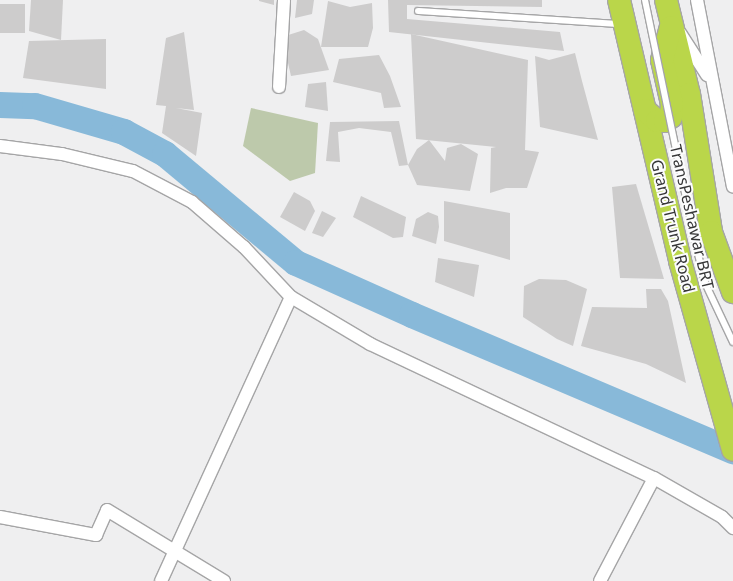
<!DOCTYPE html>
<style>
body{margin:0}
#map{position:relative;width:733px;height:581px;overflow:hidden;background:#efeff0;font-family:"Noto Sans",sans-serif}
div>[style]{position:absolute}
[style*='--x']{left:calc(var(--x)*1px);top:calc(var(--y)*1px);width:calc(var(--w)*1px);rotate:calc(var(--a)*1deg)}
.green>*{inset:0;background:#bdc9ab}
.river>*{height:26px;margin:-13px;padding:0 13px;transform-origin:13px;border-radius:13px;background:#88b9d9}
.building>*{inset:0;background:#cdcccc;transform-origin:0 0}
.roads{filter:drop-shadow(1px 0 #a5a5a6) drop-shadow(-1px 0 #a5a5a6) drop-shadow(0 1px #a5a5a6) drop-shadow(0 -1px #a5a5a6)}
.lane>*{height:6px;margin:-3px;padding:0 3px;transform-origin:3px;border-radius:3px;background:#fff}
.street>*{height:12px;margin:-6px;padding:0 6px;transform-origin:6px;border-radius:6px;background:#fff}
.highway>*{height:22px;margin:-11px;padding:0 11px;transform-origin:11px;border-radius:11px;background:#bad64a}
.bridges{filter:drop-shadow(1px 0 #a5a5a6) drop-shadow(-1px 0 #a5a5a6) drop-shadow(0 1px #a5a5a6) drop-shadow(0 -1px #a5a5a6)}
.lane-bridge>*{height:6px;margin:-3px;padding:0 3px;transform-origin:3px;border-radius:3px;background:#fff}
span{translate:-50% -50%;white-space:nowrap;text-align:center;line-height:1.15;-webkit-text-stroke:4px #fcfcfd;paint-order:stroke}
.street-label{font-size:16px;color:#363637}
</style>
<div id="map">
<div class="green">
<i style="clip-path:polygon(251px 108px,318px 123px,315px 173px,290px 181px,243px 146px)"></i>
</div>
<div class="river">
<i style="--x:0;--y:105;--w:35;--a:2"></i>
<i style="--x:35;--y:106;--w:93;--a:16.3"></i>
<i style="--x:124;--y:132;--w:47;--a:28.2"></i>
<i style="--x:165;--y:154;--w:170;--a:39.8"></i>
<i style="--x:296;--y:263;--w:127;--a:24.1"></i>
<i style="--x:412;--y:315;--w:349;--a:23"></i>
</div>
<div class="building">
<i style="clip-path:polygon(31px 0,63px 0,61px 40px,29px 31px)"></i>
<i style="clip-path:polygon(274px 0,274px 5px,259px 1px,259px 0)"></i>
<i style="clip-path:polygon(297px 0,314px 0,312px 14px,295px 18px)"></i>
<i style="clip-path:polygon(388px 0,542px 0,542px 7px,407px 5px,407px 19px,560px 32px,564px 51px,389px 32px)"></i>
<i style="clip-path:polygon(328px 1px,350px 7px,372px 3px,373px 28px,368px 47px,321px 47px)"></i>
<i style="left:0;top:4px;width:25px;height:29px"></i>
<i style="clip-path:polygon(304px 30px,318px 39px,329px 70px,291px 76px,282px 37px)"></i>
<i style="clip-path:polygon(184px 32px,194px 110px,176px 108px,202px 113px,196px 156px,162px 133px,166px 106px,156px 105px,166px 38px)"></i>
<i style="clip-path:polygon(411px 34px,528px 60px,525px 150px,539px 152px,527px 188px,506px 188px,490px 193px,491px 148px,496px 147px,416px 139px)"></i>
<i style="clip-path:polygon(106px 39px,106px 89px,23px 78px,29px 41px)"></i>
<i style="clip-path:polygon(575px 53px,582px 81px,598px 140px,540px 127px,535px 56px,549px 60px)"></i>
<i style="clip-path:polygon(379px 55px,390px 76px,401px 107px,384px 108px,381px 93px,333px 82px,339px 59px)"></i>
<i style="clip-path:polygon(326px 82px,328px 111px,305px 107px,308px 84px)"></i>
<i style="clip-path:polygon(399px 121px,408px 165px,399px 166px,391px 132px,359px 128px,338px 132px,340px 162px,326px 161px,330px 122px)"></i>
<i style="clip-path:polygon(429px 140px,445px 161px,447px 148px,461px 144px,478px 154px,470px 191px,417px 185px,408px 165px,417px 149px)"></i>
<i style="clip-path:polygon(636px 184px,664px 279px,620px 278px,612px 187px)"></i>
<i style="clip-path:polygon(294px 192px,310px 201px,315px 211px,305px 231px,280px 217px)"></i>
<i style="clip-path:polygon(361px 196px,406px 217px,403px 237px,393px 238px,353px 217px)"></i>
<i style="clip-path:polygon(444px 201px,510px 213px,510px 260px,444px 241px)"></i>
<i style="clip-path:polygon(322px 211px,336px 218px,323px 237px,312px 233px)"></i>
<i style="clip-path:polygon(428px 212px,438px 216px,439px 227px,436px 244px,412px 236px,416px 219px)"></i>
<i style="clip-path:polygon(438px 258px,479px 265px,474px 297px,435px 282px)"></i>
<i style="clip-path:polygon(539px 279px,566px 280px,587px 289px,573px 346px,557px 339px,523px 317px,524px 286px)"></i>
<i style="clip-path:polygon(646px 289px,661px 289px,668px 301px,686px 383px,646px 364px,581px 346px,592px 307px,647px 308px)"></i>
</div>
<div class="roads">
<div class="lane">
<i style="--x:418;--y:11;--w:201;--a:3.7"></i>
</div>
<div class="street">
<i style="--x:697;--y:0;--w:190;--a:79.1"></i>
<i style="--x:680;--y:33;--w:50;--a:57.3"></i>
<i style="--x:279;--y:87;--w:87;--a:-86.7"></i>
<i style="--x:0;--y:146;--w:63;--a:7.4"></i>
<i style="--x:62;--y:154;--w:73;--a:13.5"></i>
<i style="--x:133;--y:171;--w:67;--a:27.7"></i>
<i style="--x:192;--y:202;--w:69;--a:40.9"></i>
<i style="--x:244;--y:247;--w:69;--a:46.8"></i>
<i style="--x:291;--y:297;--w:92;--a:30.7"></i>
<i style="--x:370;--y:344;--w:314;--a:25.3"></i>
<i style="--x:654;--y:478;--w:78;--a:29.8"></i>
<i style="--x:722;--y:517;--w:16;--a:45"></i>
<i style="--x:0;--y:517;--w:98;--a:10.6"></i>
<i style="--x:96;--y:535;--w:27;--a:-66"></i>
<i style="--x:107;--y:510;--w:137;--a:31.3"></i>
<i style="--x:161;--y:581;--w:312;--a:-65.4"></i>
<i style="--x:600;--y:581;--w:116;--a:-62.3"></i>
</div>
<div class="highway">
<i style="--x:619;--y:0;--w:268;--a:76.8"></i>
<i style="--x:680;--y:261;--w:196;--a:74.3"></i>
<i style="--x:666;--y:0;--w:97;--a:76.3"></i>
<i style="--x:689;--y:94;--w:140;--a:80.9"></i>
<i style="--x:711;--y:232;--w:64;--a:69.9"></i>
<i style="--x:645;--y:110;--w:16;--a:43"></i>
<i style="--x:657;--y:121;--w:8;--a:0"></i>
<i style="--x:665;--y:121;--w:7;--a:-34"></i>
<i style="--x:671;--y:117;--w:13;--a:-86"></i>
<i style="--x:672;--y:104;--w:45;--a:-102.8"></i>
<i style="--x:662;--y:60;--w:34;--a:-75"></i>
</div>
</div>
<div class="bridges">
<div class="lane-bridge">
<i style="--x:645;--y:0;--w:255;--a:78.3"></i>
<i style="--x:697;--y:250;--w:36;--a:76"></i>
<i style="--x:706;--y:285;--w:63;--a:64.7"></i>
</div>
</div>
<div class="street-label">
<span style="left:692px;top:217px;rotate:77deg">TransPeshawar BRT</span>
<span style="left:673px;top:226px;rotate:76deg">Grand Trunk Road</span>
</div>
</div>
